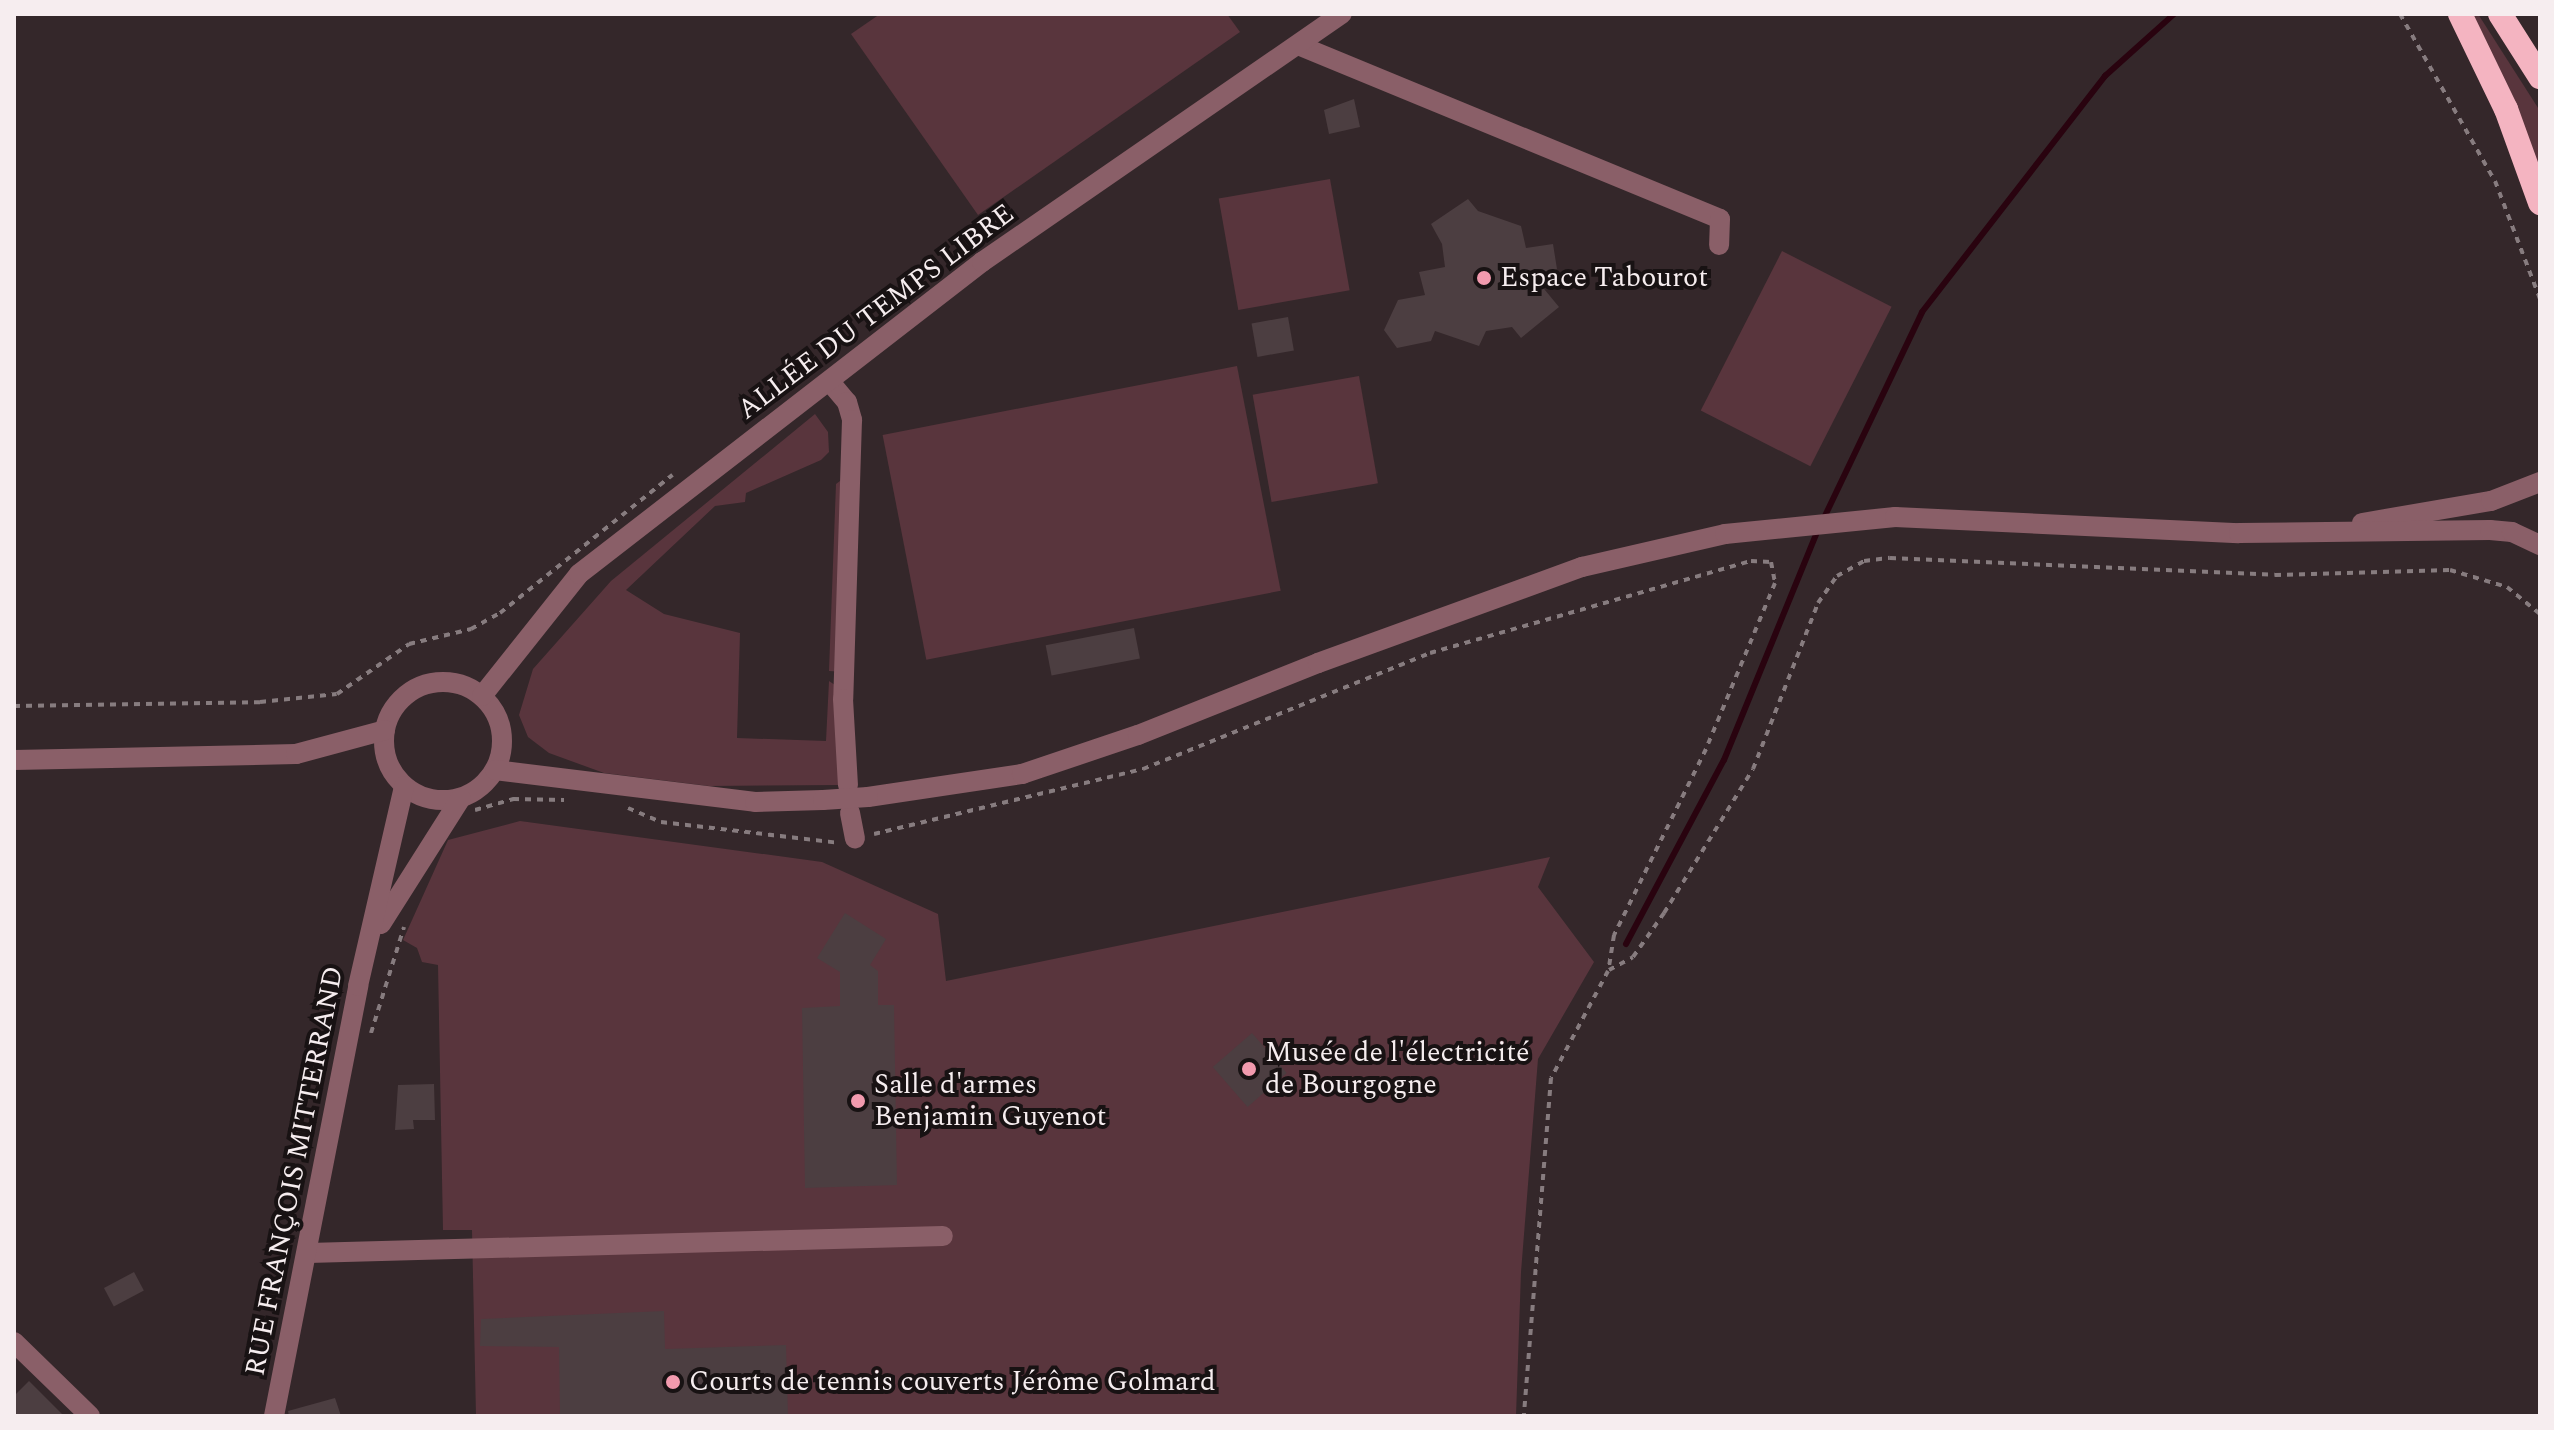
<!DOCTYPE html>
<meta charset="utf-8">
<style>
body{margin:0}
#map{position:relative;width:2554px;height:1430px;overflow:hidden;background:#34272a;font-family:Spectral,serif}
div>[style]{position:absolute}
[style*='--x']{left:calc(var(--x)*1px);top:calc(var(--y)*1px);width:calc(var(--w)*1px);rotate:calc(var(--a)*1deg)}
.green>*{inset:0;background:#59353d;transform-origin:0 0}
.stream>*{height:6px;margin:-3px;padding:0 3px;transform-origin:3px;border-radius:3px;background:#29030f}
.building>*{inset:0;background:#4c3e41;transform-origin:0 0}
.path>*{height:4px;margin-top:-2px;transform-origin:0;background:repeating-linear-gradient(90deg,#877c7f 0 6px,transparent 0 12px)}
.minor>*{height:20px;margin:-10px;padding:0 10px;transform-origin:10px;border-radius:10px;background:#8a5f68}
.minor>.ring{margin:-10px;padding:0;box-sizing:content-box;background:none;border:20px solid #8a5f68;border-radius:50%}
.highway>*{height:24px;margin:-12px;padding:0 12px;transform-origin:12px;border-radius:12px;background:#f4b4c1}
.minor-bridge>*{height:20px;margin:-10px;padding:0 10px;transform-origin:10px;border-radius:10px;background:#8a5f68}
.dots>*{width:22px;height:22px;translate:-50% -50%;box-sizing:border-box;border:4px solid #181213;border-radius:50%}
span{translate:-50% -50%;white-space:nowrap;text-align:center;line-height:1.15;-webkit-text-stroke:8px #181213;paint-order:stroke}
.poi-label{font-size:28px;color:#f6edef}
.left{translate:0 -50%;text-align:left}
.street-label{font-size:28px;color:#f6edef}
.frame{position:absolute;inset:0;border:16px solid #f6edef;pointer-events:none}
</style>
<div id="map">
<div class="green">
<i style="clip-path:polygon(880px 14px,1227px 14px,1240px 32px,978px 215px,851px 34px)"></i>
<i style="clip-path:polygon(2471px 14px,2478px 14px,2540px 111px,2540px 174px)"></i>
<i style="left:1330px;top:179px;width:113px;height:113px;rotate:80deg"></i>
<i style="left:1782px;top:251px;width:123px;height:179px;rotate:27deg"></i>
<i style="left:1237px;top:366px;width:229px;height:361px;rotate:79deg"></i>
<i style="left:1359px;top:376px;width:109px;height:108px;rotate:80deg"></i>
<i style="clip-path:polygon(815px 414px,828px 432px,829px 452px,821px 460px,746px 493px,745px 502px,715px 506px,626px 590px,664px 614px,740px 633px,737px 738px,826px 741px,829px 681px,835px 685px,840px 785px,709px 786px,604px 773px,549px 753px,528px 737px,519px 715px,533px 669px,611px 581px)"></i>
<i style="clip-path:polygon(848px 475px,845px 672px,829px 671px,836px 484px)"></i>
<i style="clip-path:polygon(520px 821px,822px 862px,938px 914px,946px 981px,1550px 857px,1538px 887px,1594px 962px,1538px 1059px,1521px 1272px,1516px 1416px,476px 1416px,472px 1230px,443px 1230px,438px 965px,422px 962px,417px 948px,403px 940px,448px 840px)"></i>
</div>
<div class="stream">
<i style="--x:1823;--y:520;--w:230;--a:-64.5"></i>
<i style="--x:1922;--y:312;--w:299;--a:-52.2"></i>
<i style="--x:2105;--y:76;--w:93;--a:-41.9"></i>
<i style="--x:1626;--y:944;--w:208;--a:-62"></i>
<i style="--x:1724;--y:760;--w:248;--a:-67.8"></i>
</div>
<div class="building">
<i style="clip-path:polygon(1354px 99px,1360px 127px,1329px 134px,1324px 110px)"></i>
<i style="clip-path:polygon(1468px 199px,1478px 211px,1521px 226px,1526px 248px,1553px 244px,1557px 269px,1540px 284px,1559px 307px,1521px 338px,1512px 327px,1486px 331px,1479px 346px,1435px 331px,1431px 341px,1397px 348px,1384px 330px,1398px 300px,1425px 295px,1419px 272px,1445px 267px,1442px 244px,1431px 224px)"></i>
<i style="left:1288px;top:317px;width:34px;height:37px;rotate:80deg"></i>
<i style="left:1134px;top:628px;width:31px;height:90px;rotate:79deg"></i>
<i style="clip-path:polygon(845px 913px,886px 939px,870px 965px,878px 971px,878px 1005px,894px 1005px,897px 1185px,805px 1188px,802px 1008px,840px 1006px,840px 972px,817px 958px)"></i>
<i style="left:1252px;top:1033px;width:53px;height:52px;rotate:49deg"></i>
<i style="clip-path:polygon(434px 1084px,435px 1120px,413px 1120px,414px 1129px,395px 1130px,398px 1085px)"></i>
<i style="left:134px;top:1272px;width:21px;height:34px;rotate:62deg"></i>
<i style="clip-path:polygon(664px 1311px,665px 1349px,786px 1345px,788px 1416px,560px 1416px,559px 1347px,480px 1346px,481px 1319px)"></i>
<i style="clip-path:polygon(29px 1381px,64px 1416px,14px 1416px,14px 1396px)"></i>
<i style="clip-path:polygon(335px 1398px,341px 1416px,289px 1416px,288px 1411px)"></i>
</div>
<div class="path">
<i style="--x:2400;--y:14;--w:192;--a:60.4"></i>
<i style="--x:2495;--y:181;--w:126;--a:69.1"></i>
<i style="--x:14;--y:706;--w:246;--a:-0.9"></i>
<i style="--x:260;--y:702;--w:77;--a:-5.9"></i>
<i style="--x:337;--y:694;--w:88;--a:-34.8"></i>
<i style="--x:409;--y:644;--w:64;--a:-13.6"></i>
<i style="--x:471;--y:629;--w:33;--a:-29"></i>
<i style="--x:500;--y:613;--w:221;--a:-38.7"></i>
<i style="--x:628;--y:808;--w:36;--a:23"></i>
<i style="--x:661;--y:822;--w:179;--a:6.7"></i>
<i style="--x:475;--y:810;--w:40;--a:-16"></i>
<i style="--x:513;--y:799;--w:51;--a:1.1"></i>
<i style="--x:874;--y:834;--w:277;--a:-13.6"></i>
<i style="--x:1143;--y:769;--w:310;--a:-22"></i>
<i style="--x:1430;--y:653;--w:334;--a:-16"></i>
<i style="--x:1751;--y:561;--w:20;--a:3"></i>
<i style="--x:1771;--y:562;--w:21;--a:79"></i>
<i style="--x:1775;--y:583;--w:180;--a:112.6"></i>
<i style="--x:1706;--y:749;--w:208;--a:116.3"></i>
<i style="--x:1614;--y:935;--w:36;--a:99"></i>
<i style="--x:1608;--y:971;--w:121;--a:118"></i>
<i style="--x:1551;--y:1078;--w:339;--a:94.6"></i>
<i style="--x:1609;--y:970;--w:27;--a:-28"></i>
<i style="--x:1633;--y:957;--w:54;--a:-54.8"></i>
<i style="--x:1664;--y:913;--w:169;--a:-58.3"></i>
<i style="--x:1753;--y:769;--w:178;--a:-68.6"></i>
<i style="--x:1818;--y:603;--w:33;--a:-55"></i>
<i style="--x:1837;--y:576;--w:31;--a:-29"></i>
<i style="--x:1864;--y:561;--w:26;--a:-7"></i>
<i style="--x:1890;--y:558;--w:385;--a:2.5"></i>
<i style="--x:2275;--y:575;--w:175;--a:-1.6"></i>
<i style="--x:2450;--y:570;--w:59;--a:16.6"></i>
<i style="--x:2507;--y:587;--w:43;--a:39.3"></i>
<i style="--x:371;--y:1033;--w:111;--a:-72.7"></i>
</div>
<div class="minor">
<i style="--x:1298;--y:45;--w:456;--a:22.4"></i>
<i style="--x:1720;--y:219;--w:26;--a:92"></i>
<i style="--x:830;--y:382;--w:26;--a:50"></i>
<i style="--x:847;--y:402;--w:19;--a:74"></i>
<i style="--x:852;--y:420;--w:279;--a:91.8"></i>
<i style="--x:843;--y:699;--w:86;--a:86.7"></i>
<i style="--x:2362;--y:523;--w:131;--a:-9.7"></i>
<i style="--x:2491;--y:501;--w:53;--a:-21.2"></i>
<i class="ring" style="left:384px;top:682px;width:98px;height:98px"></i>
<i style="--x:482;--y:696;--w:156;--a:-51.5"></i>
<i style="--x:579;--y:574;--w:510;--a:-37.75"></i>
<i style="--x:982;--y:262;--w:437;--a:-34.6"></i>
<i style="--x:14;--y:760;--w:282;--a:-1.2"></i>
<i style="--x:296;--y:754;--w:92;--a:-15.1"></i>
<i style="--x:495;--y:770;--w:262;--a:7"></i>
<i style="--x:755;--y:802;--w:68;--a:-1.7"></i>
<i style="--x:868;--y:797;--w:156;--a:-8.5"></i>
<i style="--x:1022;--y:774;--w:122;--a:-18.6"></i>
<i style="--x:1138;--y:735;--w:194;--a:-21.8"></i>
<i style="--x:1318;--y:663;--w:281;--a:-20"></i>
<i style="--x:1582;--y:567;--w:147;--a:-13"></i>
<i style="--x:1725;--y:534;--w:171;--a:-5.7"></i>
<i style="--x:1895;--y:517;--w:344;--a:2.7"></i>
<i style="--x:2239;--y:533;--w:251;--a:-0.7"></i>
<i style="--x:2490;--y:530;--w:22;--a:5"></i>
<i style="--x:2512;--y:532;--w:31;--a:25"></i>
<i style="--x:850;--y:813;--w:26;--a:79"></i>
<i style="--x:381;--y:924;--w:149;--a:-57.6"></i>
<i style="--x:308;--y:1253;--w:635;--a:-1.53"></i>
<i style="--x:14;--y:1342;--w:106;--a:44.2"></i>
<i style="--x:274;--y:1416;--w:438;--a:-78.9"></i>
<i style="--x:358;--y:986;--w:205;--a:-77"></i>
</div>
<div class="highway">
<i style="--x:2460;--y:14;--w:106;--a:64.2"></i>
<i style="--x:2506;--y:109;--w:100;--a:70.1"></i>
<i style="--x:2500;--y:14;--w:75;--a:57.6"></i>
</div>
<div class="minor-bridge">
<i style="--x:823;--y:800;--w:45;--a:-3.8"></i>
</div>
<div class="dots">
<i style="left:1484px;top:278px;background:#f29aae"></i>
<i style="left:1249px;top:1069px;background:#f29aae"></i>
<i style="left:858px;top:1101px;background:#f29aae"></i>
<i style="left:673px;top:1382px;background:#f29aae"></i>
</div>
<div class="poi-label">
<span class="left" style="left:1500px;top:278px">Espace Tabourot</span>
<span class="left" style="left:1265px;top:1069px">Musée de l'électricité<br>de Bourgogne</span>
<span class="left" style="left:874px;top:1101px">Salle d'armes<br>Benjamin Guyenot</span>
<span class="left" style="left:689px;top:1382px">Courts de tennis couverts Jérôme Golmard</span>
</div>
<div class="street-label">
<span style="left:876px;top:312px;rotate:-37deg">ALLÉE DU TEMPS LIBRE</span>
<span style="left:295px;top:1171px;rotate:-79deg">RUE FRANÇOIS MITTERRAND</span>
</div>
<div class="frame"></div>
</div>
